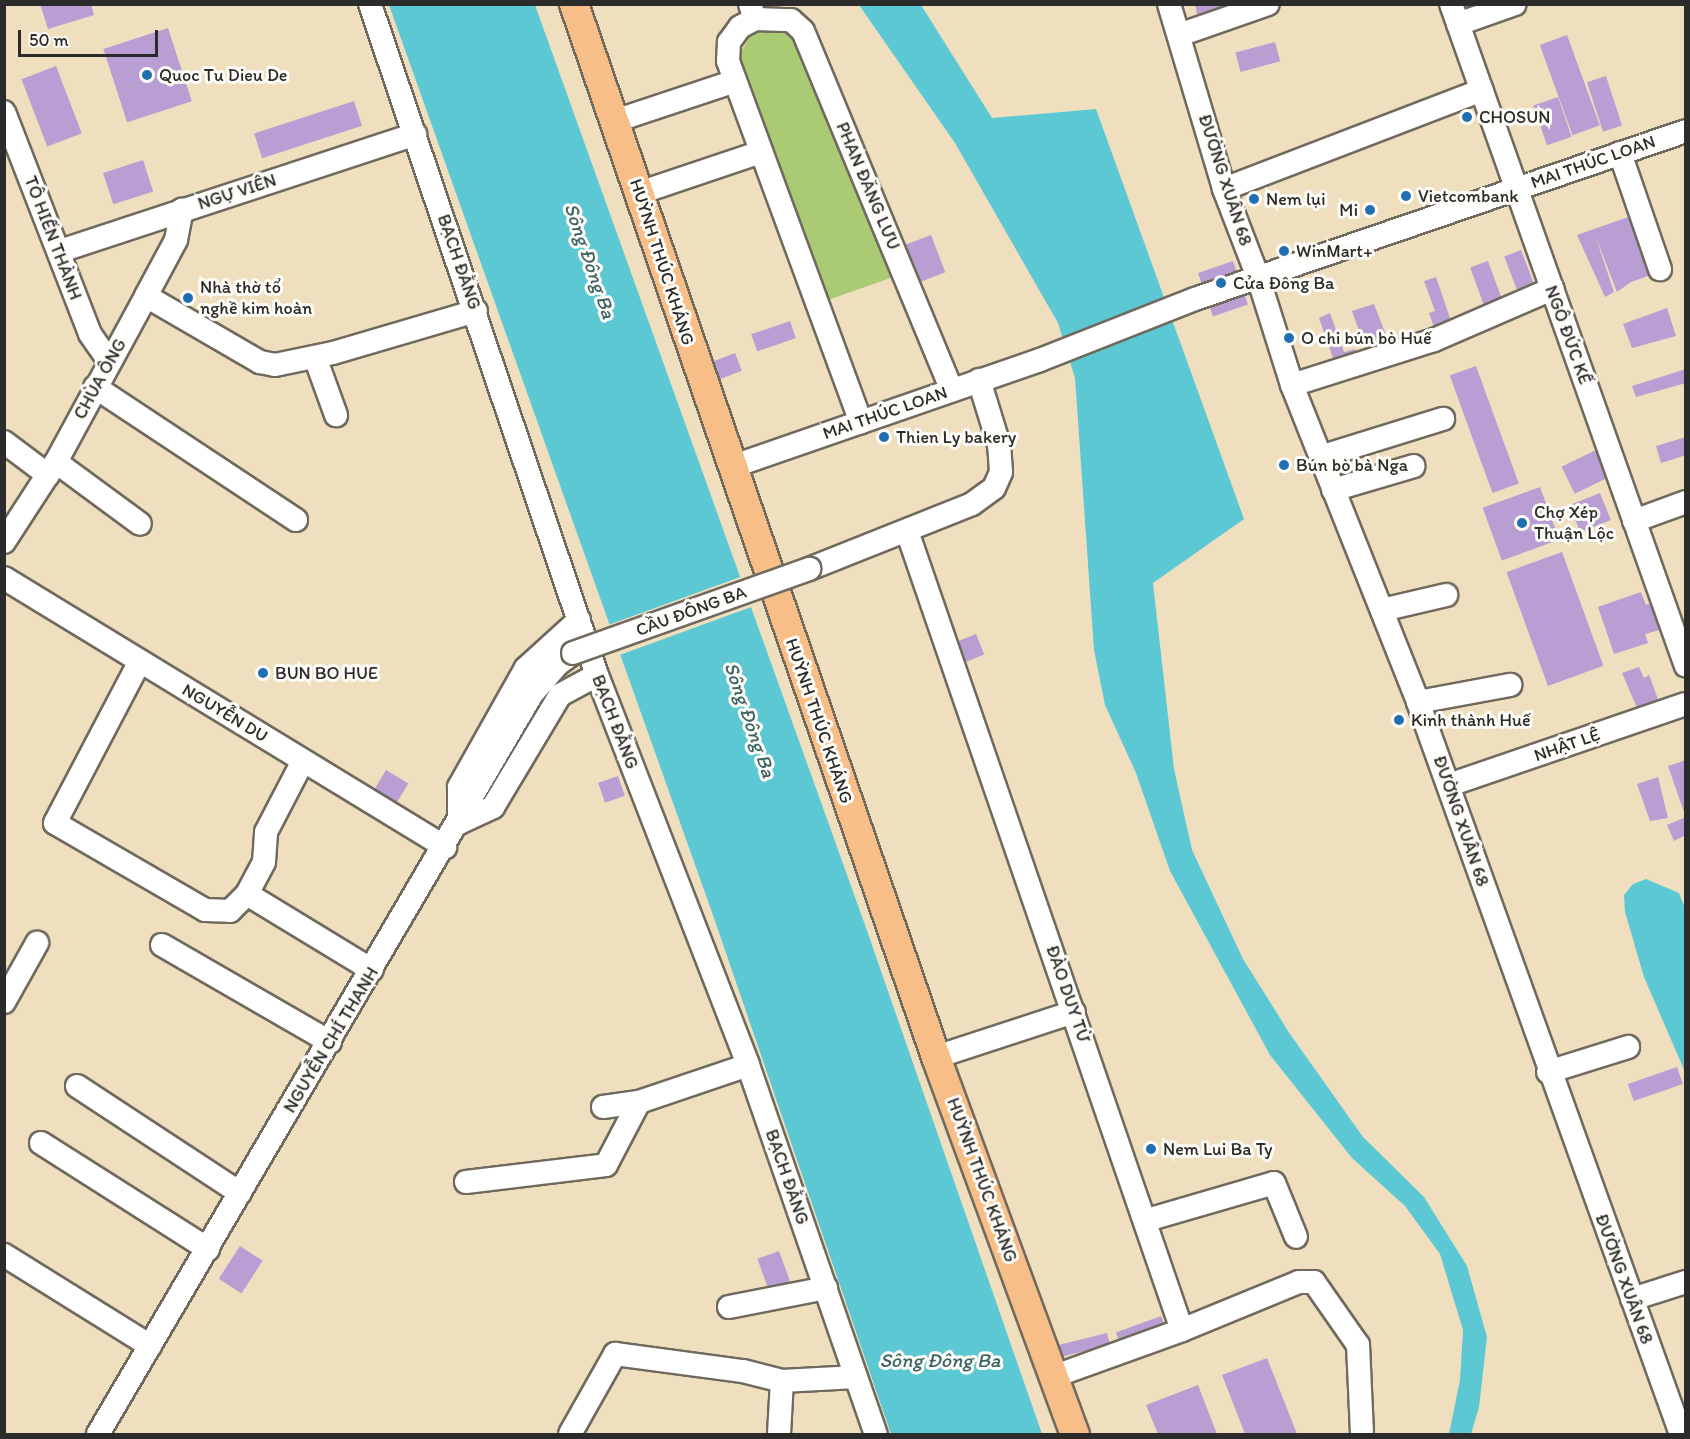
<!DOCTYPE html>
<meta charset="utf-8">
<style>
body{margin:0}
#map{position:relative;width:1690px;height:1439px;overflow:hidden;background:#f0dfbe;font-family:Itim,sans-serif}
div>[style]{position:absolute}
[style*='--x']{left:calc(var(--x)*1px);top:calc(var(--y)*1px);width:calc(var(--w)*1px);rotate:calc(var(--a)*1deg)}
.green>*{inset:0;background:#aaca73}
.water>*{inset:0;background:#5cc8d4}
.pier>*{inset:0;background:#f0dfbe;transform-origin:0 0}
.building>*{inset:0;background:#b89ed2;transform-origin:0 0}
.roads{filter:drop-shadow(2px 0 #706a5e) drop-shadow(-2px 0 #706a5e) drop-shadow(0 2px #706a5e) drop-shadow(0 -2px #706a5e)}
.minor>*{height:22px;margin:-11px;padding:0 11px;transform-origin:11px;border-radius:11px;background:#fff}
.major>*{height:28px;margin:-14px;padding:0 14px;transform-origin:14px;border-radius:14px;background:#f7be88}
.bridges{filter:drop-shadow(2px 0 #706a5e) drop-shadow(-2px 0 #706a5e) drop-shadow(0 2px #706a5e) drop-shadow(0 -2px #706a5e)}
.minor-bridge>*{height:22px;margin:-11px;padding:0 11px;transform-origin:11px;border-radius:11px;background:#fff}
.dots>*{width:16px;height:16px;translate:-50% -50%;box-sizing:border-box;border:3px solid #fdfcf7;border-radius:50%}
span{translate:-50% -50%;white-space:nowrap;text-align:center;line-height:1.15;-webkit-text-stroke:6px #fdfcf7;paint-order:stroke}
.poi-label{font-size:18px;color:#2b2b2b}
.left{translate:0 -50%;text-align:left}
.right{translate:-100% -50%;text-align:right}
.street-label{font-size:18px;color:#2b2b2b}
.water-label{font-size:20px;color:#3c6266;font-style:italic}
.frame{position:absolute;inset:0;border:6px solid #2b2b2b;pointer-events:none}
.scale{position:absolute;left:18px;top:30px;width:140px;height:27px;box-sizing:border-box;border:3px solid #2b2b2b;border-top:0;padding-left:8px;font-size:18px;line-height:21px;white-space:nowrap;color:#2b2b2b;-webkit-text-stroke:4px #fdfcf7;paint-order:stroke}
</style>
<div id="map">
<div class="green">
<i style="clip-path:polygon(765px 30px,782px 31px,797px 40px,896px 276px,828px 300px,736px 60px,752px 33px)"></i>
</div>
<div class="water">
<i style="clip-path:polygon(389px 5px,535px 5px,865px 925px,1042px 1434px,891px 1434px,714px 918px)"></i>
<i style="clip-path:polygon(859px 5px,921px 5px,992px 118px,1096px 109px,1244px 519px,1153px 583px,1174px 769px,1192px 850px,1243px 959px,1290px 1034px,1363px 1137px,1424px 1197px,1467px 1266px,1487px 1337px,1479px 1407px,1471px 1434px,1449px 1434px,1460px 1380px,1463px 1330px,1440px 1254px,1405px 1206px,1352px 1158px,1270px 1055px,1170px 871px,1136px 773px,1105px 705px,1094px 650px,1075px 378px,1058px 323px,955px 143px)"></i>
<i style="clip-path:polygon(1646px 879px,1679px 893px,1685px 908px,1685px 1072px,1644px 977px,1625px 912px,1624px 895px,1633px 884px)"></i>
</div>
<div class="pier">
<i style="left:743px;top:576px;width:32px;height:145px;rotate:70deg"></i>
</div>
<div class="building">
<i style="clip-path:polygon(40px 4px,91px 4px,94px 15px,48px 29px)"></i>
<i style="clip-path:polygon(1195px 4px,1237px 4px,1198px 19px)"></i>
<i style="left:168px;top:28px;width:77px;height:68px;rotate:72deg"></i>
<i style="left:1567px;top:35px;width:96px;height:29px;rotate:70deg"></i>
<i style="left:1275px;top:42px;width:20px;height:41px;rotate:75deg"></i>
<i style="left:56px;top:66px;width:72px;height:37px;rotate:69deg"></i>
<i style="left:1606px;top:76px;width:52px;height:20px;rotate:72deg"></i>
<i style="left:1558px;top:97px;width:42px;height:26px;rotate:71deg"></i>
<i style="left:354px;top:101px;width:26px;height:105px;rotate:72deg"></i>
<i style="left:143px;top:160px;width:33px;height:42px;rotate:72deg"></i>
<i style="clip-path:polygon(1631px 216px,1651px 275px,1631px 282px,1617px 292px,1595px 235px,1614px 292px,1605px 297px,1577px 235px)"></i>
<i style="left:931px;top:235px;width:40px;height:31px;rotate:69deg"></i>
<i style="left:1521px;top:250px;width:49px;height:18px;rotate:69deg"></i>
<i style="left:1233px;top:261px;width:46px;height:37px;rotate:71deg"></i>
<i style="left:1488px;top:261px;width:53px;height:19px;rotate:70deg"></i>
<i style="clip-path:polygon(1436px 277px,1453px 327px,1436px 333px,1429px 313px,1435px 311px,1424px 281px)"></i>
<i style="clip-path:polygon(1374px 304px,1386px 335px,1380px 337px,1385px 352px,1370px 361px,1352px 311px)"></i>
<i style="clip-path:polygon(1667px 308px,1676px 336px,1632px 348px,1623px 324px)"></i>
<i style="clip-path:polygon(1330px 313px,1344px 352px,1355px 349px,1358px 359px,1335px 364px,1319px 318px)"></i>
<i style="left:790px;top:321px;width:18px;height:41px;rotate:71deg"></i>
<i style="left:735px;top:353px;width:19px;height:27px;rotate:69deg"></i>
<i style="left:1476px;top:366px;width:125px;height:28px;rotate:70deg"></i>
<i style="clip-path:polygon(1686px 369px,1686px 383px,1636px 397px,1632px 386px)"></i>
<i style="clip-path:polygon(1686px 437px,1686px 455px,1661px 463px,1656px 446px)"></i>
<i style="left:1602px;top:447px;width:30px;height:45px;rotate:64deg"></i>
<i style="left:1540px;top:487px;width:56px;height:61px;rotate:70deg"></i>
<i style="left:1600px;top:493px;width:29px;height:33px;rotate:68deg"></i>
<i style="left:1562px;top:552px;width:121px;height:59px;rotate:70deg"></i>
<i style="clip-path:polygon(1641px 592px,1646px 605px,1651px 603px,1660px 630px,1645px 634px,1648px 643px,1614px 654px,1598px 607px)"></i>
<i style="left:976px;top:634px;width:22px;height:22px;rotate:68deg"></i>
<i style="clip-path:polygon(1639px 667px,1644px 678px,1649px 675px,1658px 699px,1637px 708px,1622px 673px)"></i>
<i style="clip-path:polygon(1686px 760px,1686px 812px,1684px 812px,1668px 766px)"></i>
<i style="left:386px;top:770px;width:26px;height:23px;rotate:31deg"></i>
<i style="left:618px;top:776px;width:21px;height:21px;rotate:71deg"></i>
<i style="clip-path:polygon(1658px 777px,1668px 818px,1650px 821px,1637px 784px)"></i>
<i style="clip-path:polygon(1686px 817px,1686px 835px,1674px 841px,1667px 825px)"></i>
<i style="left:1677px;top:1067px;width:18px;height:52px;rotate:71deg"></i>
<i style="left:240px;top:1246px;width:27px;height:39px;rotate:33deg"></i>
<i style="left:779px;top:1251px;width:32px;height:23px;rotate:70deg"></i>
<i style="left:1161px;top:1316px;width:12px;height:48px;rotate:70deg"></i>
<i style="left:1107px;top:1333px;width:12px;height:55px;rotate:76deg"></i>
<i style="clip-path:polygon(1267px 1358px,1297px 1434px,1245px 1434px,1222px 1375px)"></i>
<i style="clip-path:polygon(1198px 1385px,1217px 1434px,1158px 1434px,1146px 1405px)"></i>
</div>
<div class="roads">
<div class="minor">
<i style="--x:370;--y:4;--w:708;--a:71.31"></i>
<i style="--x:597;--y:675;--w:418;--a:68.8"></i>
<i style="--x:748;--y:1065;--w:391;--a:70.9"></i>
<i style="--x:750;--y:4;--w:16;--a:72"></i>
<i style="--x:755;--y:19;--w:36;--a:2"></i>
<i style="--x:791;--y:20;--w:16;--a:43"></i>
<i style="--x:803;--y:31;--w:389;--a:67.5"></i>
<i style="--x:1169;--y:4;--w:193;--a:73.4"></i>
<i style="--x:1224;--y:189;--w:94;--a:68.9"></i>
<i style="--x:1258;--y:277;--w:113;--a:72.5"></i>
<i style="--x:1292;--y:385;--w:341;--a:68.3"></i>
<i style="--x:1418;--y:702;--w:778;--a:70.24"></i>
<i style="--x:1451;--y:4;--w:702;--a:70.46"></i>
<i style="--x:755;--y:19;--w:17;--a:152"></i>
<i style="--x:740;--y:27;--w:19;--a:126"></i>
<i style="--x:729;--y:42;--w:19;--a:93"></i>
<i style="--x:728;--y:61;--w:385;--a:69.8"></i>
<i style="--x:1458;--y:24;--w:60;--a:-19.3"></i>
<i style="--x:1179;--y:35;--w:94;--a:-19.2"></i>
<i style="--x:4;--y:112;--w:238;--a:68.8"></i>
<i style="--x:90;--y:334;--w:33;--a:55"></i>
<i style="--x:615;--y:121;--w:126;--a:-18.4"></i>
<i style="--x:1620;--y:153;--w:123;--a:71"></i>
<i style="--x:1224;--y:189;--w:276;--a:-21"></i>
<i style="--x:639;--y:193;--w:129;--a:-18.6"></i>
<i style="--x:60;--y:251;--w:374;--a:-18.2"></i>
<i style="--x:146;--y:296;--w:132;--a:30.1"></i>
<i style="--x:260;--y:362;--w:15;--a:11"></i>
<i style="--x:275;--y:365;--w:59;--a:-11.7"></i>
<i style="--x:333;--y:353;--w:149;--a:-16.4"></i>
<i style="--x:315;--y:357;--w:62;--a:70.1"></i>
<i style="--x:1292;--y:385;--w:149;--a:-17.6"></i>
<i style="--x:1434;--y:340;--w:129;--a:-23.4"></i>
<i style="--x:95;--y:387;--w:241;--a:33.5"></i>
<i style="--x:4;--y:442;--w:55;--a:36.9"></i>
<i style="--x:1320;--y:457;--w:129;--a:-17.2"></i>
<i style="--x:56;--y:462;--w:104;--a:36.4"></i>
<i style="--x:731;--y:467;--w:327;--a:-19.1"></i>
<i style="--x:1040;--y:360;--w:167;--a:-21.5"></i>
<i style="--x:1195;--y:299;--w:519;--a:-18.89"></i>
<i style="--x:1333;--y:490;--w:84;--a:-16.5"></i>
<i style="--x:1634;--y:521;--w:55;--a:-20.1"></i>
<i style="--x:907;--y:531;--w:845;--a:71.01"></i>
<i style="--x:4;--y:542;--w:95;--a:-57"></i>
<i style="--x:56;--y:462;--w:189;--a:-61.5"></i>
<i style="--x:146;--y:296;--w:64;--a:-61.8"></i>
<i style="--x:176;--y:240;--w:31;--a:-79"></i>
<i style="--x:809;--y:569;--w:175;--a:-21.7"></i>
<i style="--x:972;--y:504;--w:27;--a:-36"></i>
<i style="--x:994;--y:488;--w:17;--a:-66"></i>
<i style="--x:1001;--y:472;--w:27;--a:-94"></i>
<i style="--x:999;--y:445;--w:68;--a:-107.1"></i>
<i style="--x:4;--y:578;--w:517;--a:31.38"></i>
<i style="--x:1382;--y:610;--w:66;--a:-13.2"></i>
<i style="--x:579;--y:620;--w:72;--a:137.8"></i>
<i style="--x:526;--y:668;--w:137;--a:119.4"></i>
<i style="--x:459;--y:787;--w:36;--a:90"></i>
<i style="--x:459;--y:823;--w:38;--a:-25"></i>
<i style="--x:493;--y:807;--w:131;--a:-59.1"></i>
<i style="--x:560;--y:695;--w:42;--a:-28.4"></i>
<i style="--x:140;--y:661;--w:183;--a:117.7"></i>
<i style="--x:55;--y:823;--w:173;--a:30.1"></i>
<i style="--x:205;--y:910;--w:25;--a:2"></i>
<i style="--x:230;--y:911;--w:24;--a:-45"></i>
<i style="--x:247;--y:894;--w:36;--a:-62"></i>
<i style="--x:264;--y:862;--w:30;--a:-86"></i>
<i style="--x:266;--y:832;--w:80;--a:-62.5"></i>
<i style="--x:1418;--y:702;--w:94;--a:-10.5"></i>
<i style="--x:1449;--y:785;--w:250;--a:-18.9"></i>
<i style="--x:247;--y:894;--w:146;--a:31.3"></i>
<i style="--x:162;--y:945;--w:194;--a:30"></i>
<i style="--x:4;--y:1002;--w:68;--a:-60.8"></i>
<i style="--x:936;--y:1057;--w:145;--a:-18.1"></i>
<i style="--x:1548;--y:1072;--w:84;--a:-17.4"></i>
<i style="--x:77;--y:1086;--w:195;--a:33.3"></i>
<i style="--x:603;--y:1107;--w:36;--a:-8"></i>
<i style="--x:639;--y:1102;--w:115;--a:-18.7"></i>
<i style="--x:41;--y:1143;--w:198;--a:32.4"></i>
<i style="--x:466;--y:1182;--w:141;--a:-6.9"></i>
<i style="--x:606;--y:1165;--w:71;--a:-62.4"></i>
<i style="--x:1147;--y:1220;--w:132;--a:-16.2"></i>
<i style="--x:1274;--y:1183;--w:58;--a:67.8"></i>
<i style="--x:4;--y:1255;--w:172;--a:31.9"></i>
<i style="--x:1632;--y:1299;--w:57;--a:-17.5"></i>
<i style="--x:729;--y:1307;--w:99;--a:-11.1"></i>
<i style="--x:1055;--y:1376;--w:135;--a:-19.9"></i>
<i style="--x:1182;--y:1330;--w:126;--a:-22.3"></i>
<i style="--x:1299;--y:1282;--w:15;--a:0"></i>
<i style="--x:1314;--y:1282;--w:77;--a:55.1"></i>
<i style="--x:1358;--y:1345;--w:89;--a:87.4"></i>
<i style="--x:98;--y:1434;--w:858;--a:-59.61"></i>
<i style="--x:532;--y:694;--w:40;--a:-49"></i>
<i style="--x:558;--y:664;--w:19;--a:-36"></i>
<i style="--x:570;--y:1434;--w:92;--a:-60.6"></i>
<i style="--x:615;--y:1354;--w:129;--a:7.6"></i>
<i style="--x:743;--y:1371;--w:40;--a:14.4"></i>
<i style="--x:782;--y:1381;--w:74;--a:-3.1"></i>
<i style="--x:779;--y:1434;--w:53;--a:-86.8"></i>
</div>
<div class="major">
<i style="--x:574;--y:4;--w:1113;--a:71.03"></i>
<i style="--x:936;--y:1057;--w:402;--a:69.8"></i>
</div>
</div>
<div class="bridges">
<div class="minor-bridge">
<i style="--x:573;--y:653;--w:251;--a:-19.6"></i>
</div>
</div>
<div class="dots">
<i style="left:147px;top:75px;background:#1f6fb2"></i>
<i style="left:1467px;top:117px;background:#1f6fb2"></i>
<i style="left:1406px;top:196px;background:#1f6fb2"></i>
<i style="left:1254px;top:199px;background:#1f6fb2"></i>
<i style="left:1370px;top:210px;background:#1f6fb2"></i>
<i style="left:1284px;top:251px;background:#1f6fb2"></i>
<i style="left:1221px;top:283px;background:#1f6fb2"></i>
<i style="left:188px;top:298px;background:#1f6fb2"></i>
<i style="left:1289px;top:338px;background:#1f6fb2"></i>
<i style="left:884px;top:437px;background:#1f6fb2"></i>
<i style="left:1284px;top:465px;background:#1f6fb2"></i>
<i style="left:1522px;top:523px;background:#1f6fb2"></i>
<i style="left:263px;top:673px;background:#1f6fb2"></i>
<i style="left:1399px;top:720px;background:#1f6fb2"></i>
<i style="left:1151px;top:1149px;background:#1f6fb2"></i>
</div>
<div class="poi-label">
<span class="left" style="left:159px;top:75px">Quoc Tu Dieu De</span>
<span class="left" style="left:1479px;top:117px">CHOSUN</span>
<span class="left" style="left:1418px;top:196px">Vietcombank</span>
<span class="left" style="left:1266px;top:199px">Nem lụi</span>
<span class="right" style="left:1358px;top:210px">Mi</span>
<span class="left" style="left:1296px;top:251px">WinMart+</span>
<span class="left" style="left:1233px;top:283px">Cửa Đông Ba</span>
<span class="left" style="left:200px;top:298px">Nhà thờ tổ<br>nghề kim hoàn</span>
<span class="left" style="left:1301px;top:338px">O chi bún bò Huế</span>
<span class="left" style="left:896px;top:437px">Thien Ly bakery</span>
<span class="left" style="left:1296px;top:465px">Bún bò bà Nga</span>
<span class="left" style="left:1534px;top:523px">Chợ Xép<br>Thuận Lộc</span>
<span class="left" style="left:275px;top:673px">BUN BO HUE</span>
<span class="left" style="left:1411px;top:720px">Kinh thành Huế</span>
<span class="left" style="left:1163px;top:1149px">Nem Lui Ba Ty</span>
</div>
<div class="street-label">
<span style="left:1593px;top:162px;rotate:-19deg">MAI THÚC LOAN</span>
<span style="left:1225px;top:180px;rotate:72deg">ĐƯỜNG XUÂN 68</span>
<span style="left:868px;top:186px;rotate:67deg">PHAN ĐĂNG LƯU</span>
<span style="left:237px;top:192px;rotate:-18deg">NGỰ VIÊN</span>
<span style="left:53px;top:238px;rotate:69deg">TÔ HIẾN THÀNH</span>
<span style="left:459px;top:262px;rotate:71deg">BẠCH ĐẰNG</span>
<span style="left:662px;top:262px;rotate:72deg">HUỲNH THÚC KHÁNG</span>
<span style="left:1568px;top:335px;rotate:70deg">NGÔ ĐỨC KẾ</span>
<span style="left:100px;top:379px;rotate:-61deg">CHÙA ÔNG</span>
<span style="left:885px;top:413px;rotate:-19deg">MAI THÚC LOAN</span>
<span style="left:691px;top:611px;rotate:-20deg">CẦU ĐÔNG BA</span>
<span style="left:225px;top:713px;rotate:31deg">NGUYỄN DU</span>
<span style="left:819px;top:721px;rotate:71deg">HUỲNH THÚC KHÁNG</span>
<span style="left:615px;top:722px;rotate:69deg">BẠCH ĐẰNG</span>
<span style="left:1567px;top:745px;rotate:-19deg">NHẬT LỆ</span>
<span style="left:1461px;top:821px;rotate:71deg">ĐƯỜNG XUÂN 68</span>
<span style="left:1068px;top:994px;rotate:71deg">ĐÀO DUY TỪ</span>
<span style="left:331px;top:1040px;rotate:-59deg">NGUYỄN CHÍ THANH</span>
<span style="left:787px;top:1177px;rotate:71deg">BẠCH ĐẰNG</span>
<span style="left:982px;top:1180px;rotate:70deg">HUỲNH THÚC KHÁNG</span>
<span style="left:1624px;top:1279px;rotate:70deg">ĐƯỜNG XUÂN 68</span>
</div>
<div class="water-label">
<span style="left:590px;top:261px;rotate:71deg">Sông Đông Ba</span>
<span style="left:750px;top:720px;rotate:71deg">Sông Đông Ba</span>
<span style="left:940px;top:1360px">Sông Đông Ba</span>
</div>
<div class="frame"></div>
<div class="scale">50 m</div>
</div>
